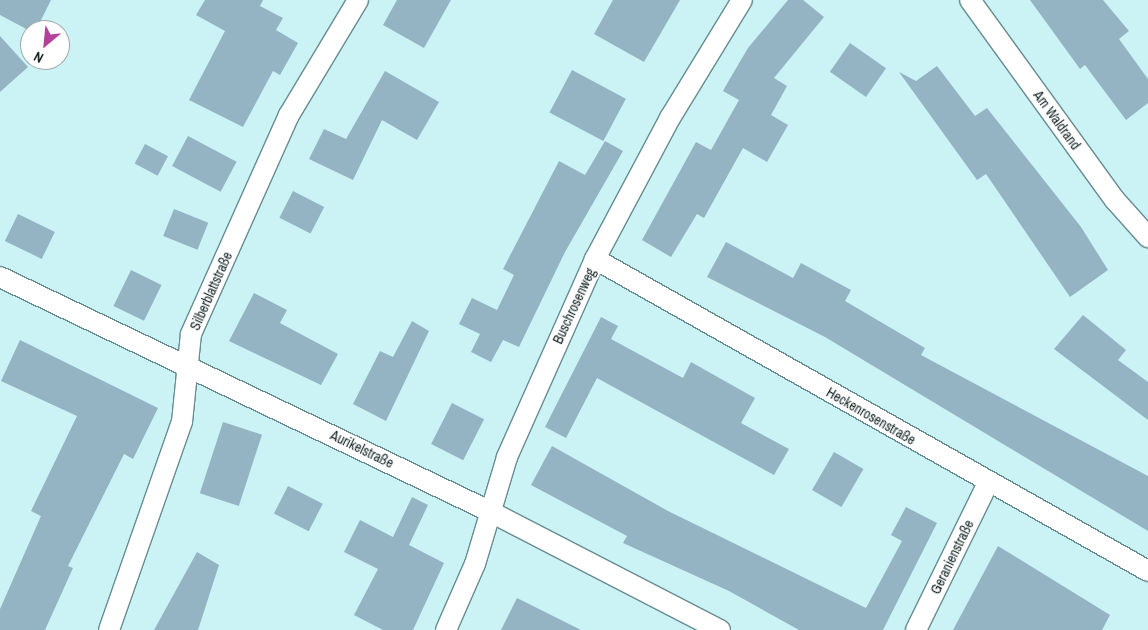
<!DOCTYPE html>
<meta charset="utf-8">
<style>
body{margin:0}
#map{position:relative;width:1148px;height:630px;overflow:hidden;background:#cbf3f6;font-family:"Archivo Narrow",sans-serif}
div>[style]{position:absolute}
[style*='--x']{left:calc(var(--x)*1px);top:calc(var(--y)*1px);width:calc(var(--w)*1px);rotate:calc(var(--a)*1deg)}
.building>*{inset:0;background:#94b4c4;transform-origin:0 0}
.roads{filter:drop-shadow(1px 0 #678c8f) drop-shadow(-1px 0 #678c8f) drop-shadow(0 1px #678c8f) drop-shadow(0 -1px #678c8f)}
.street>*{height:20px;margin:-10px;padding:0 10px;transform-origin:10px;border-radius:10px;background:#fff}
span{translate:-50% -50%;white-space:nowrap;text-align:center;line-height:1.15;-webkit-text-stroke:4.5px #fff;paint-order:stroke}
.street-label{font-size:14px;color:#162627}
.north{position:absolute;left:20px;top:20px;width:50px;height:50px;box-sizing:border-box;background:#fff;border:1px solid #a2a8a9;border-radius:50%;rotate:208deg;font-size:14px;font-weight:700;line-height:20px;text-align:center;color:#162627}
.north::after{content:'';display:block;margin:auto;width:18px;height:22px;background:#b44099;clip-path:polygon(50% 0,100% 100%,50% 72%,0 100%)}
</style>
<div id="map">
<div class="building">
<i style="clip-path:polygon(0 0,51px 0,36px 30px,30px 31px,0 15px)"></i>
<i style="clip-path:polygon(205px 0,263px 0,260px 6px,283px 18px,276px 30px,298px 43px,280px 75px,273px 71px,243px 127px,189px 100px,225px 31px,196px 15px)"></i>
<i style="clip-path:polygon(397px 0,451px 0,424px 48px,383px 25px)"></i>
<i style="clip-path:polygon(613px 0,680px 0,644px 62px,594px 34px)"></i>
<i style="clip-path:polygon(788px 0,803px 0,824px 17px,774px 78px,787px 86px,771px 115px,788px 125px,767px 162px,743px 148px,704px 218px,697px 214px,671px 257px,642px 240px,696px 142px,711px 150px,739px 100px,723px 91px,728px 82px,748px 48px)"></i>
<i style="clip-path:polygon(1030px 0,1103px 0,1129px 31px,1119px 39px,1148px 79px,1148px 103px,1126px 120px,1085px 65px,1080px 69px)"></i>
<i style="clip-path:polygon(0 36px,28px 67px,0 92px)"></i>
<i style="left:850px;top:43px;width:44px;height:35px;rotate:35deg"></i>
<i style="clip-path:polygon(937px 66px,975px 116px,987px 108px,1081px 227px,1108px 270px,1070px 297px,986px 174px,977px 180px,899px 72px,916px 81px)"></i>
<i style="left:572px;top:70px;width:61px;height:48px;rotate:28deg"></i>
<i style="clip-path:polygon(385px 71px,439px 102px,417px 140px,382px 120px,353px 180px,309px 159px,324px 129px,346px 139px)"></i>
<i style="left:188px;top:136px;width:55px;height:34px;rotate:28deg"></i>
<i style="clip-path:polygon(605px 141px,623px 151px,565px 252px,519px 347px,503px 340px,491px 362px,471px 352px,480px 334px,459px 324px,472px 298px,497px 310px,514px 275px,503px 269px,559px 161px,585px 175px)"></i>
<i style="left:145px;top:144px;width:26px;height:22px;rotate:28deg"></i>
<i style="left:293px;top:191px;width:35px;height:30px;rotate:27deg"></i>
<i style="left:174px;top:209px;width:37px;height:29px;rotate:22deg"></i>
<i style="left:18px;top:214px;width:41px;height:30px;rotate:26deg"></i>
<i style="clip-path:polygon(726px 242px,793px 278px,801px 263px,851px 290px,845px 301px,925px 348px,921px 355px,1148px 476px,1148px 531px,825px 337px,707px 277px)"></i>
<i style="left:131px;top:270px;width:34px;height:40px;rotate:26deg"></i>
<i style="clip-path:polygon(254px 293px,287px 310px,280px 323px,338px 354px,321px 385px,229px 341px)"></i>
<i style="clip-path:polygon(1083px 315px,1126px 350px,1118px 360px,1148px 382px,1148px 420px,1054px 349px)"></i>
<i style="clip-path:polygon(601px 317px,618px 326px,611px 339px,683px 378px,691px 362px,755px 398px,741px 423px,789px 449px,774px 475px,597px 378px,566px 438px,545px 427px)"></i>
<i style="clip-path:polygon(412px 321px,429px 331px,386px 421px,353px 404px,380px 351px,393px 357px)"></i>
<i style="clip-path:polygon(20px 340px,158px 408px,133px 459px,124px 454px,68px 566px,73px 568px,45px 630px,0 630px,0 609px,41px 516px,31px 511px,77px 416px,1px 381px)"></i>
<i style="left:452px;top:403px;width:36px;height:46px;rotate:27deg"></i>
<i style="left:223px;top:422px;width:41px;height:75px;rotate:18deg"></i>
<i style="clip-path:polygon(552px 446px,668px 511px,866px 608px,902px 541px,891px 535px,906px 507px,937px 523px,883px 630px,799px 630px,729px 591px,623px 543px,627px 536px,531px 485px)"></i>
<i style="left:834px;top:452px;width:34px;height:44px;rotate:30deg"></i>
<i style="left:288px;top:486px;width:39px;height:31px;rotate:27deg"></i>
<i style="clip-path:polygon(412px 497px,428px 505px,409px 545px,444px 563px,413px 630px,383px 630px,354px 615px,378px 569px,344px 552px,360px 520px,393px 537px)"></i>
<i style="clip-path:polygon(998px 546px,1110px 615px,1102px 630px,953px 630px)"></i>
<i style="clip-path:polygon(197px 552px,219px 565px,198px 630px,154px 630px)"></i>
<i style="clip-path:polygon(517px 598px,581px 630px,501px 630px)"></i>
</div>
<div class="roads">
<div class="street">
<i style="--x:970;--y:0;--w:247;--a:54.1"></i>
<i style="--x:1115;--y:200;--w:50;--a:48.3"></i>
<i style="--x:595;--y:259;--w:635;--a:29.43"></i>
<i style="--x:0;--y:277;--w:542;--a:25.57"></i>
<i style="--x:489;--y:511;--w:260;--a:27.3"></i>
<i style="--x:109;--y:630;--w:220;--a:-70.7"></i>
<i style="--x:182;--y:422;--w:88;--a:-84.2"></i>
<i style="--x:191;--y:334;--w:240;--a:-65.9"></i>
<i style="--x:289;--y:115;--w:134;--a:-59"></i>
<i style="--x:446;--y:630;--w:72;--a:-66.3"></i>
<i style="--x:475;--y:564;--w:112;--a:-73.3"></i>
<i style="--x:507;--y:457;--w:217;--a:-66"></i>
<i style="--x:595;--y:259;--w:160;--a:-62"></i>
<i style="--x:670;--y:118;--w:138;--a:-58.6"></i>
<i style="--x:916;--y:630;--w:164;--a:-63.9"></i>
</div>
</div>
<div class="street-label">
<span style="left:1057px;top:120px;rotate:54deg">Am Waldrand</span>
<span style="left:211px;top:291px;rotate:-66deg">Silberblattstraße</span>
<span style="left:574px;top:306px;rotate:-65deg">Buschrosenweg</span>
<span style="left:871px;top:416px;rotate:30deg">Heckenrosenstraße</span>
<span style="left:362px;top:449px;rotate:26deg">Aurikelstraße</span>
<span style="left:952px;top:557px;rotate:-64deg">Geranienstraße</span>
</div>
<div class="north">N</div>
</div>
